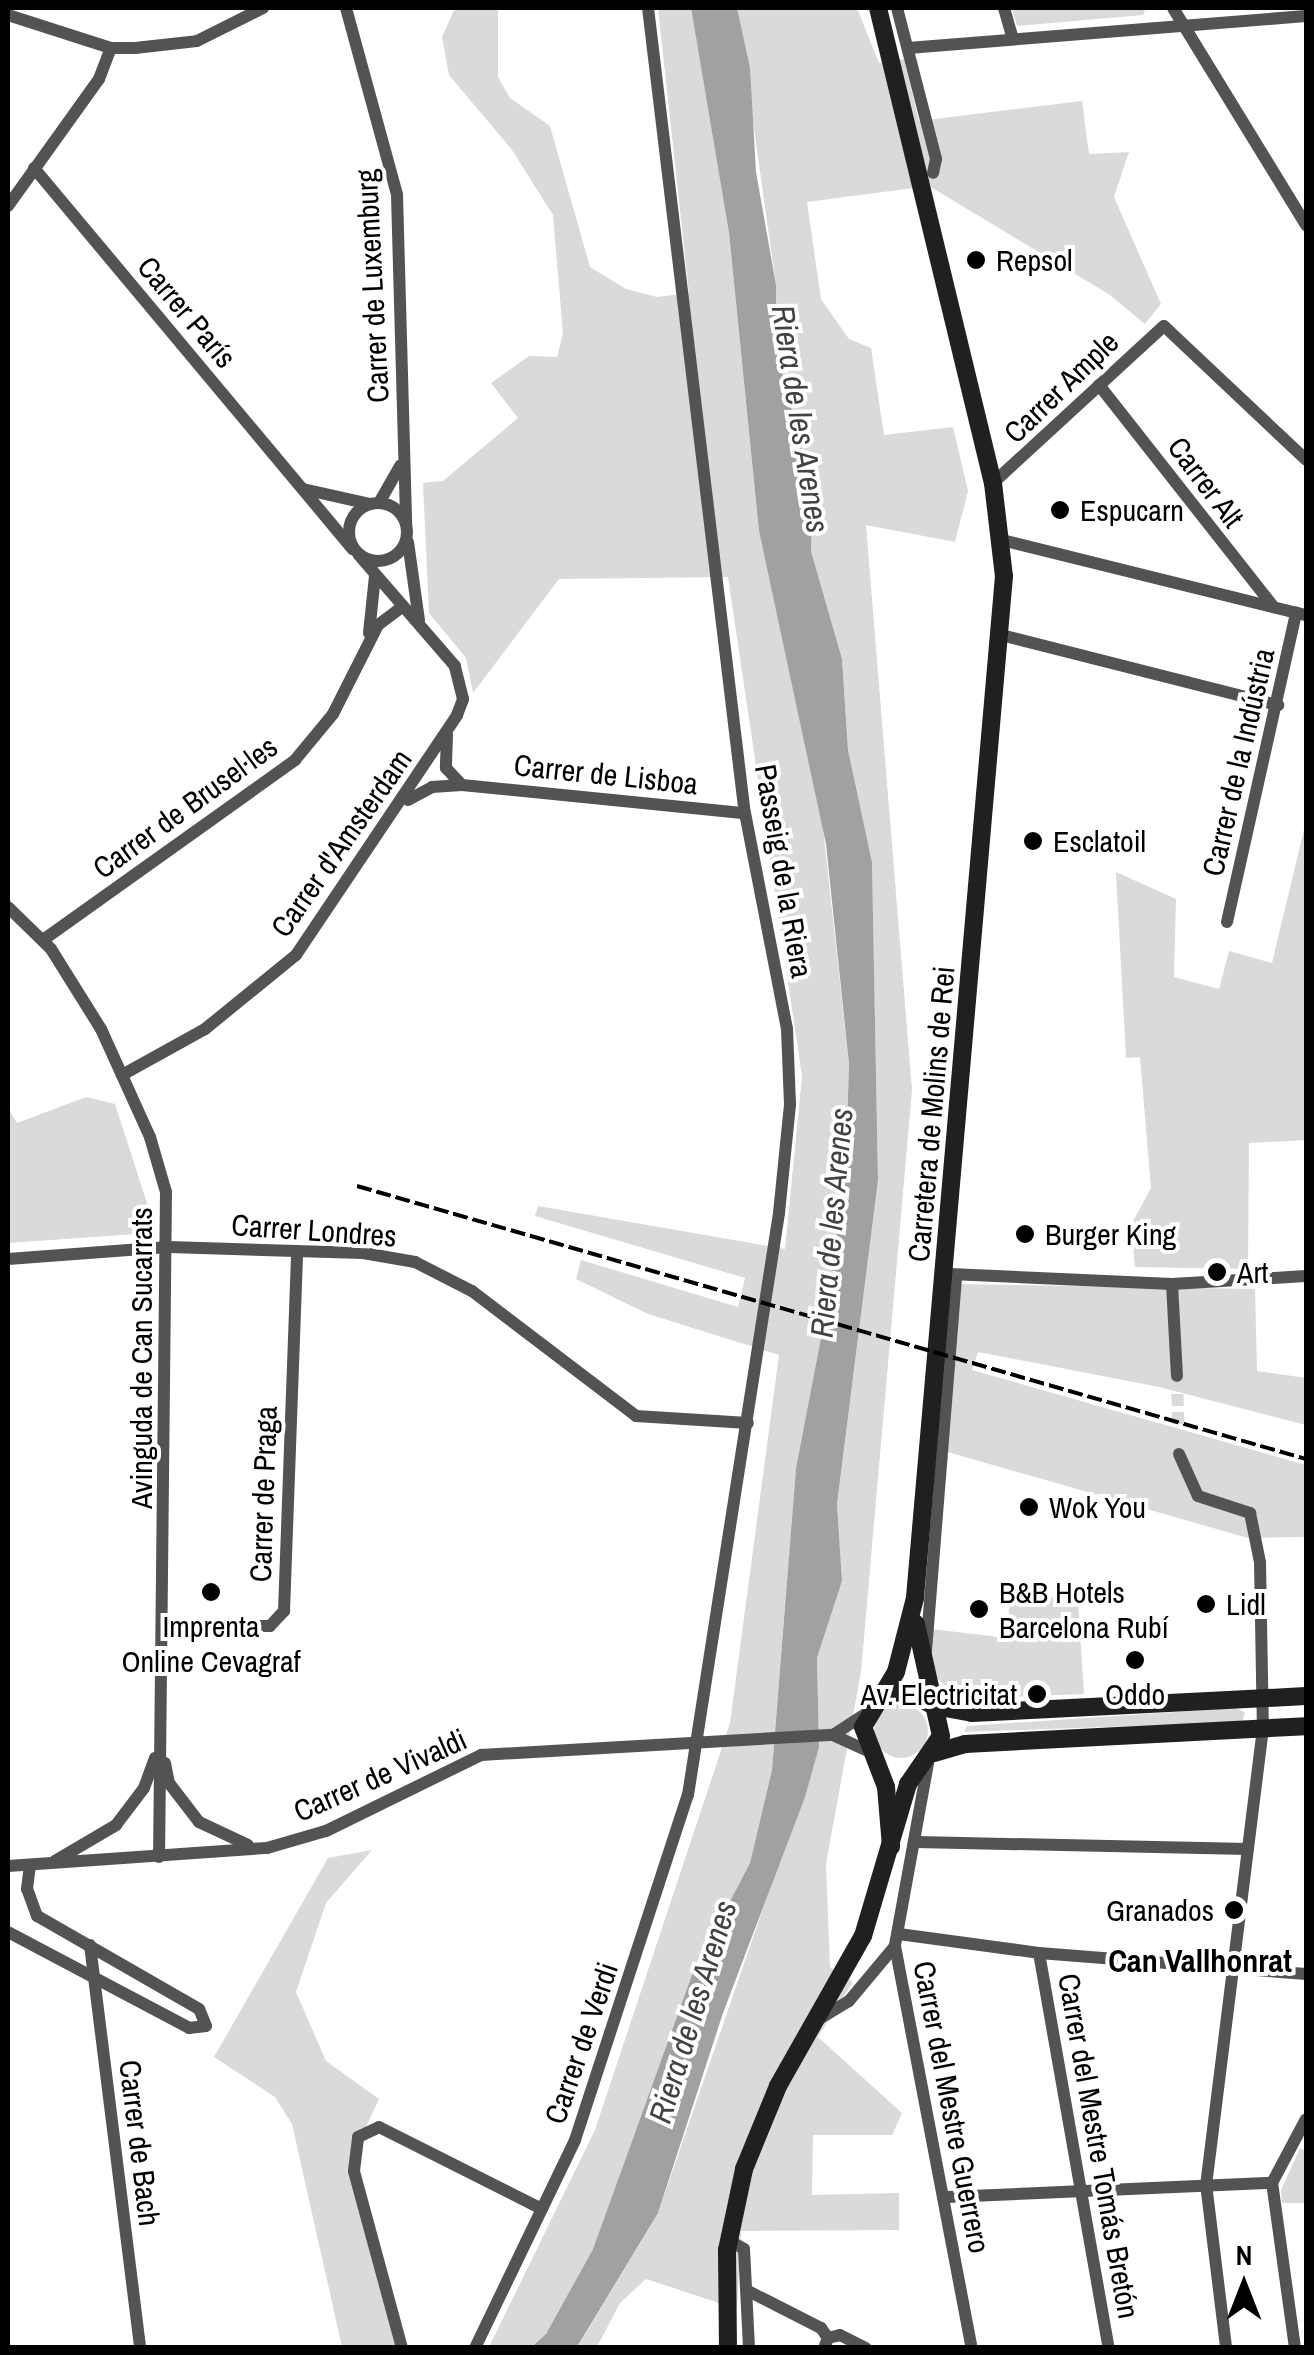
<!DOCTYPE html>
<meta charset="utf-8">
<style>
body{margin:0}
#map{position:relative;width:1314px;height:2355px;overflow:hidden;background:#fff;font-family:"Archivo Narrow",sans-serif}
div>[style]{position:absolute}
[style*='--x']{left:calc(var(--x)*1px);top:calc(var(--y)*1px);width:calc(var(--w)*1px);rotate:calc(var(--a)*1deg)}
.green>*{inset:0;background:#dadada}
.round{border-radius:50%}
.water>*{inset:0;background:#a1a1a1}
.street-tunnel>*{height:12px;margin-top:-6px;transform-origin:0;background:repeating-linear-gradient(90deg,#d9d9d9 0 12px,transparent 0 18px)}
.street>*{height:12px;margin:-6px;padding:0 6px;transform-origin:6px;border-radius:6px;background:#535353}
.street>.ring{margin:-6px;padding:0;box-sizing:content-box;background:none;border:12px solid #535353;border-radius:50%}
.secondary>*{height:18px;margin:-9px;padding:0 9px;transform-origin:9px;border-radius:9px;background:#202020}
.rail>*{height:4px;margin-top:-2px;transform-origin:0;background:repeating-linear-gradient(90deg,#000 0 15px,transparent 0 20px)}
.dots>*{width:28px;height:28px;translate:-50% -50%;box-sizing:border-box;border:5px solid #fff;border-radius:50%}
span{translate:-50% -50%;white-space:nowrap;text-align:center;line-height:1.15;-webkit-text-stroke:8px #fff;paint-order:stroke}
.poi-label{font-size:30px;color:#000}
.left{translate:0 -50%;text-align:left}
.right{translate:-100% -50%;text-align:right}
.street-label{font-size:30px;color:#000}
.water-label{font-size:32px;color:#424242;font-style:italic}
.neighbourhood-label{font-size:32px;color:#000;font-weight:700}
.frame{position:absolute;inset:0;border:10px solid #000;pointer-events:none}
.north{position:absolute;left:1194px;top:2235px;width:100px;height:100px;-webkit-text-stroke:8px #fff;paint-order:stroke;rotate:0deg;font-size:28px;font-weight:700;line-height:40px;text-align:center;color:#000}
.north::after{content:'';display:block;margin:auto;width:35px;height:45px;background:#000;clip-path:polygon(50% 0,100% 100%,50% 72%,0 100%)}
</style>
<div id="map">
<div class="green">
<i style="clip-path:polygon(455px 8px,498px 8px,498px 77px,510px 98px,550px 126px,590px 267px,626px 289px,657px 297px,689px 293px,658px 8px,691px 8px,729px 233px,759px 531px,822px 819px,849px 1064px,846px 1160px,829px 1296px,796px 1468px,772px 1770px,750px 1863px,693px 1972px,593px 2249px,546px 2334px,530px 2347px,489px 2347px,595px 2130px,730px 1723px,779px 1355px,648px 1314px,576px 1279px,581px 1260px,738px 1307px,745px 1278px,535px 1216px,538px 1206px,785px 1249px,802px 1076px,728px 577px,559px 579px,473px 693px,466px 658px,429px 613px,423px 483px,443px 481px,518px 418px,491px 383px,529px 356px,557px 357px,563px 334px,553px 215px,512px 150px,449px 75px,442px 37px)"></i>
<i style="clip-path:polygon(737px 8px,857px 8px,879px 63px,904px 59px,919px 121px,1082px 101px,1089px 154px,1129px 152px,1114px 197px,1161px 304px,1145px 324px,1110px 295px,929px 186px,807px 202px,821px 299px,849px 339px,871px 348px,884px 435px,953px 427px,968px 491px,955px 542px,866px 525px,912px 1090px,861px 1672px,826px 1864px,830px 1967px,853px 1982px,818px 2037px,902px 2113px,892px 2135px,813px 2135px,812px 2195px,899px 2193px,899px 2230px,741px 2231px,737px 2309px,646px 2279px,620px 2303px,597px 2347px,577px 2348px,658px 2213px,819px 1746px,817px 1658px,842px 1581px,837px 1504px,878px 1179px,872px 862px,848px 750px,842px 659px,811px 551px,813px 490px,776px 350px,776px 285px)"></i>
<i style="clip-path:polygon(1012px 8px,1146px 8px,1143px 15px,1017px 26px)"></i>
<i style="clip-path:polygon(1306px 821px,1306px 1140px,1249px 1143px,1248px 1269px,1135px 1267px,1131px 1225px,1151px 1188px,1140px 1057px,1126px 1058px,1116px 872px,1176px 899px,1174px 977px,1219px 989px,1229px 951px,1272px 963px)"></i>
<i style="clip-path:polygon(86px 1097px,115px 1104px,148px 1206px,136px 1234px,8px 1243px,8px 1108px,17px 1123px)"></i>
<i style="clip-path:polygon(952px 1284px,1255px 1289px,1257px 1371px,1306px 1378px,1306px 1425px,1159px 1387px,978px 1352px,972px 1370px,1306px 1465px,1306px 1537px,1248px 1538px,937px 1449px)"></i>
<i style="clip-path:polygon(1010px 1593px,1078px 1600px,1084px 1694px,962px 1699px,935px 1677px,923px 1628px,1007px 1638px)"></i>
<i class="round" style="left:874px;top:1704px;width:54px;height:54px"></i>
<i style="clip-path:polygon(1235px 1708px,1245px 1712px,1242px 1722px,964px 1732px,967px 1726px)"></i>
<i style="clip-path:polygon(372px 1850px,326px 1903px,296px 1992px,326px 2061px,379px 2099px,354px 2153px,402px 2347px,342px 2347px,292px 2124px,275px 2097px,214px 2057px,328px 1858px)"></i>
<i style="clip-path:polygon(1300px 2148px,1306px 2151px,1306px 2215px,1304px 2203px,1282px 2203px,1281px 2190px)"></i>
</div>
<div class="water">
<i style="clip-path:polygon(691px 8px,737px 8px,750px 68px,756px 172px,776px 285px,776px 350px,813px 490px,811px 551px,842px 659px,848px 750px,872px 862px,878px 1180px,837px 1504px,842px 1581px,817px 1658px,819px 1747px,805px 1797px,723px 2013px,658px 2213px,577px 2347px,530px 2348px,546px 2334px,593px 2249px,693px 1972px,750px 1863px,772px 1770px,796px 1468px,829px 1296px,846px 1160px,849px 1064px,826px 844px,759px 531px,729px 233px)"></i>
</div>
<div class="street-tunnel">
<i style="--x:1177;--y:1376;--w:78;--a:88.5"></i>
</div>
<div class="street">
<i style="--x:346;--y:8;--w:194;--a:74.7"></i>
<i style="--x:397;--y:195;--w:329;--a:88.4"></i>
<i style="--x:897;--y:8;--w:156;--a:75.5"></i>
<i style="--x:936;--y:159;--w:14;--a:102"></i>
<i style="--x:1004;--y:8;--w:32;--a:74"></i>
<i style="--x:1173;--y:8;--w:255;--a:58.5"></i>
<i style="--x:8;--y:15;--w:108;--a:17.8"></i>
<i style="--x:111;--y:48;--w:24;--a:0"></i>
<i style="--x:135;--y:48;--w:62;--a:-6.4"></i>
<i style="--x:197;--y:41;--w:74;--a:-26.6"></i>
<i style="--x:908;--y:48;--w:399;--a:-4.6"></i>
<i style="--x:34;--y:168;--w:497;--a:50.1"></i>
<i style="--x:8;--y:206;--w:156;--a:-54.4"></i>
<i style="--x:99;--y:79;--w:33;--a:-69"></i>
<i style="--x:1099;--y:385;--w:283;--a:51.8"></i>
<i style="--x:993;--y:483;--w:232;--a:-42.6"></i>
<i style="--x:1164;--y:326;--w:195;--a:43.3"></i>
<i style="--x:303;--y:489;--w:69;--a:12.6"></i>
<i class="ring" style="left:349px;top:503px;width:46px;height:46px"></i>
<i style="--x:379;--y:503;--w:43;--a:-60.4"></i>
<i style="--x:1002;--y:540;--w:313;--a:13.9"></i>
<i style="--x:408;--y:542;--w:79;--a:82"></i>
<i style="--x:369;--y:633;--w:57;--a:-84"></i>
<i style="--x:1001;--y:635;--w:286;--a:14.2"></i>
<i style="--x:447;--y:735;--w:33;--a:92"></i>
<i style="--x:446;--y:768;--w:23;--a:47"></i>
<i style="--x:408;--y:800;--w:27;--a:-28"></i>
<i style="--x:432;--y:787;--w:30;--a:-4"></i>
<i style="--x:462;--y:785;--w:284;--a:5.7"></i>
<i style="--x:8;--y:907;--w:60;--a:44.3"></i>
<i style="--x:51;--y:949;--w:94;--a:58"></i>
<i style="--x:101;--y:1029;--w:119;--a:65.6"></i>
<i style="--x:150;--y:1137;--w:57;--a:73.8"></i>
<i style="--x:166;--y:1192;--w:665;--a:90.6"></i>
<i style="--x:1227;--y:922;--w:317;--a:-77.4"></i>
<i style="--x:43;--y:940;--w:310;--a:-35.5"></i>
<i style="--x:295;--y:760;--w:60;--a:-50.4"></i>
<i style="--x:333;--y:714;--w:100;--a:-63.2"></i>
<i style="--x:378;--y:625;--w:30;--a:-37"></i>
<i style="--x:122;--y:1075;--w:95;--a:-29"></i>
<i style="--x:205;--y:1029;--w:117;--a:-39.1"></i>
<i style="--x:296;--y:955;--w:289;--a:-56.1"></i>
<i style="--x:457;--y:715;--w:17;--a:-69"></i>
<i style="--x:463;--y:699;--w:34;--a:-104"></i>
<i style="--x:455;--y:666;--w:147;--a:-130.9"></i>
<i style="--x:8;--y:1259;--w:161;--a:-4.3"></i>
<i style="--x:169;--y:1247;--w:194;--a:1.8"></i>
<i style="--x:363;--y:1253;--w:53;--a:9.8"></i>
<i style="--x:415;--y:1262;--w:64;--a:27"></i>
<i style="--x:472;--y:1291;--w:206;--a:37.3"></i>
<i style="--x:636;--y:1416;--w:112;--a:3.6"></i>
<i style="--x:950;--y:1274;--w:222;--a:2.6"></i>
<i style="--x:1172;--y:1284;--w:134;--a:-3.4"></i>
<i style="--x:1172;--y:1284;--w:92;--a:86.9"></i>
<i style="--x:1179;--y:1454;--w:46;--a:65.7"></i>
<i style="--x:1198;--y:1496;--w:55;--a:18.1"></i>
<i style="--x:1250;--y:1513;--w:50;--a:78.5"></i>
<i style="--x:1260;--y:1562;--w:166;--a:89"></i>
<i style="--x:1263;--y:1728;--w:460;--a:97.1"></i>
<i style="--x:1206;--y:2184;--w:165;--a:83"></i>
<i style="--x:163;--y:1626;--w:107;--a:0"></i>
<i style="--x:270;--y:1626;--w:21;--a:-47"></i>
<i style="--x:284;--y:1611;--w:360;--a:-87.9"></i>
<i style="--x:926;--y:1651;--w:377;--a:-85.4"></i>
<i style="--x:833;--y:1735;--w:41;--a:24.7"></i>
<i style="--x:929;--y:1758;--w:191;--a:100.3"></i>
<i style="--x:895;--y:1946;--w:409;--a:79.2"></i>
<i style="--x:165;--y:1763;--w:20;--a:79"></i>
<i style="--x:169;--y:1783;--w:49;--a:52.4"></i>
<i style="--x:199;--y:1822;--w:54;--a:25.1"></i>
<i style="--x:916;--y:1842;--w:332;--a:1.2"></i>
<i style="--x:55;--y:1861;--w:71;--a:-30.5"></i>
<i style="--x:116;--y:1825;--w:46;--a:-52.9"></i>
<i style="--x:144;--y:1788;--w:32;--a:-70"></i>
<i style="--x:8;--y:1866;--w:260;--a:-4"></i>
<i style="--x:267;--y:1848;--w:61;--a:-16.1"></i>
<i style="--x:326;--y:1831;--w:173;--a:-26.1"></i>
<i style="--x:481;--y:1755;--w:353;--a:-3.3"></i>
<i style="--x:833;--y:1735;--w:38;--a:-33"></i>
<i style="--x:8;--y:1932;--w:205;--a:27.9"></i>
<i style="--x:189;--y:2028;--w:17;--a:-7"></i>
<i style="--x:206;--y:2026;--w:18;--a:-112"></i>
<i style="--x:199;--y:2009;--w:187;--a:-150.1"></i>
<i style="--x:37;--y:1916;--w:29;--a:-110"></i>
<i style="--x:27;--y:1889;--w:23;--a:-83"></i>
<i style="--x:899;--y:1934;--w:141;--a:7.7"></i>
<i style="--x:1039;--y:1953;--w:268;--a:4.5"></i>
<i style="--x:90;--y:1945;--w:406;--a:82.9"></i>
<i style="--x:1039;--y:1953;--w:401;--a:80"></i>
<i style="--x:814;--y:2022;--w:41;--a:-31"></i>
<i style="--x:849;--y:2001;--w:72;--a:-50.1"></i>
<i style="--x:947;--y:2197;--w:325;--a:-2.5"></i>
<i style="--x:728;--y:2240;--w:18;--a:29"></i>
<i style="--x:744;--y:2249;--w:99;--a:87.1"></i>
<i style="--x:748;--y:2291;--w:82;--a:26.9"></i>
<i style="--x:821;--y:2328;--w:12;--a:55"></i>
<i style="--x:402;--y:2348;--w:183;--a:-105.2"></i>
<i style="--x:354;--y:2171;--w:34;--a:-83"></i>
<i style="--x:358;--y:2137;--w:23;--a:-25"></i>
<i style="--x:379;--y:2127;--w:182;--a:26.7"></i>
<i style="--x:475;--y:2348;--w:231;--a:-64.3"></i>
<i style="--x:575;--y:2140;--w:363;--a:-71.9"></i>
<i style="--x:688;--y:1795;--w:589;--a:-81.11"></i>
<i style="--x:779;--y:1213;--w:110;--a:-84.2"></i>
<i style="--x:790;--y:1104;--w:75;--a:-92.3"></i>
<i style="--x:787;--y:1029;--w:226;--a:-101"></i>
<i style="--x:744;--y:807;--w:805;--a:-96.85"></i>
<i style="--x:824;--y:2348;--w:11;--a:-68"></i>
<i style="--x:828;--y:2338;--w:12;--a:-14"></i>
<i style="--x:840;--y:2335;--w:29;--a:27"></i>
<i style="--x:1295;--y:2348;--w:167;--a:-97.9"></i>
<i style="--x:1272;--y:2183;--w:72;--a:-62"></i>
</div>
<div class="secondary">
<i style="--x:878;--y:8;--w:489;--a:76.4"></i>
<i style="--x:993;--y:483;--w:94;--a:83.3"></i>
<i style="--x:1004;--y:576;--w:1026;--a:94.98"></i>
<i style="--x:915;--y:1598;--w:76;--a:104.4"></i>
<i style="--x:896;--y:1672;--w:64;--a:121"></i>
<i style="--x:863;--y:1727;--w:64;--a:69"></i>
<i style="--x:886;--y:1787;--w:60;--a:85.2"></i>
<i style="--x:884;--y:1695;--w:23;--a:-10"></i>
<i style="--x:907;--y:1691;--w:31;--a:29"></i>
<i style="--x:934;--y:1706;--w:39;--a:10"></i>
<i style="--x:972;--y:1713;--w:334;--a:-2.9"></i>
<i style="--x:934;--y:1753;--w:32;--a:-16"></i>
<i style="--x:965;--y:1744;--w:341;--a:-3"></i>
<i style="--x:728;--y:2348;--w:98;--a:-90.6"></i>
<i style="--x:727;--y:2250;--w:83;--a:-78.1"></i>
<i style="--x:744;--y:2169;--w:90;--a:-67.7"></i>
<i style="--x:778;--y:2086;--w:172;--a:-60.5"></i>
<i style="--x:863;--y:1936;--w:159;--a:-73.5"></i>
<i style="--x:908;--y:1784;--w:58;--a:-55.5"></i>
<i style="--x:941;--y:1736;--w:115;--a:-102.6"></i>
</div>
<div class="rail">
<i style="--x:357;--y:1186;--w:987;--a:16.05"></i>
</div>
<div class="dots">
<i style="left:976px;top:260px;background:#000"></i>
<i style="left:1060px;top:510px;background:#000"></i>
<i style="left:1033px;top:841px;background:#000"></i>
<i style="left:1025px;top:1234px;background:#000"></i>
<i style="left:1217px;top:1272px;background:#000"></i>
<i style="left:1029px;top:1507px;background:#000"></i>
<i style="left:211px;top:1592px;background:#000"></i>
<i style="left:1206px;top:1604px;background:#000"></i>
<i style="left:979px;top:1609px;background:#000"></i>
<i style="left:1135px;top:1660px;background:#000"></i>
<i style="left:1037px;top:1694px;background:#000"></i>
<i style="left:1234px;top:1910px;background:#000"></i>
</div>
<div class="poi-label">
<span class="left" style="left:996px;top:260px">Repsol</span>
<span class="left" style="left:1080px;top:510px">Espucarn</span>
<span class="left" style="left:1053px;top:841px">Esclatoil</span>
<span class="left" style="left:1045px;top:1234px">Burger King</span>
<span class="left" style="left:1237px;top:1272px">Art</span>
<span class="left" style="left:1049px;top:1507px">Wok You</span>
<span class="left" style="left:999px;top:1609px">B&amp;B Hotels<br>Barcelona Rubí</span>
<span class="left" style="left:1226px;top:1604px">Lidl</span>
<span style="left:211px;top:1643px">Imprenta<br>Online Cevagraf</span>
<span class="right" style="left:1017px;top:1694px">Av. Electricitat</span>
<span style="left:1135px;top:1694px">Oddo</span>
<span class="right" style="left:1214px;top:1910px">Granados</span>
</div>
<div class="street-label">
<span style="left:372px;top:286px;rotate:-93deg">Carrer de Luxemburg</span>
<span style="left:187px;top:312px;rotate:50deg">Carrer París</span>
<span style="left:1061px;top:387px;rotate:-44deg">Carrer Ample</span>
<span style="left:1206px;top:482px;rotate:53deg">Carrer Alt</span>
<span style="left:1238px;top:762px;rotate:-77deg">Carrer de la Indústria</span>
<span style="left:606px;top:774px;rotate:6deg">Carrer de Lisboa</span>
<span style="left:185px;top:807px;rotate:-36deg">Carrer de Brusel·les</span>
<span style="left:341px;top:843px;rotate:-55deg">Carrer d'Amsterdam</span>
<span style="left:784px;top:871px;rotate:80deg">Passeig de la Riera</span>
<span style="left:931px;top:1114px;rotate:-85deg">Carretera de Molins de Rei</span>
<span style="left:314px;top:1230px;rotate:4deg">Carrer Londres</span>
<span style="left:141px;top:1358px;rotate:-90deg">Avinguda de Can Sucarrats</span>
<span style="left:263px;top:1494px;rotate:-88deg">Carrer de Praga</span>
<span style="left:380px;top:1775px;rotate:-24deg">Carrer de Vivaldi</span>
<span style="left:581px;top:2043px;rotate:-71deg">Carrer de Verdi</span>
<span style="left:952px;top:2107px;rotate:79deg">Carrer del Mestre Guerrero</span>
<span style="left:140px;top:2143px;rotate:83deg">Carrer de Bach</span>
<span style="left:1099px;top:2146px;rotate:80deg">Carrer del Mestre Tomás Bretón</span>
</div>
<div class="water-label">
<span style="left:800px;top:419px;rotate:81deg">Riera de les Arenes</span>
<span style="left:832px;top:1223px;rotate:-85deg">Riera de les Arenes</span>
<span style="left:693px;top:2012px;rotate:-73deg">Riera de les Arenes</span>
</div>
<div class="neighbourhood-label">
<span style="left:1200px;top:1961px">Can Vallhonrat</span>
</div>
<div class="frame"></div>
<div class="north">N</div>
</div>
